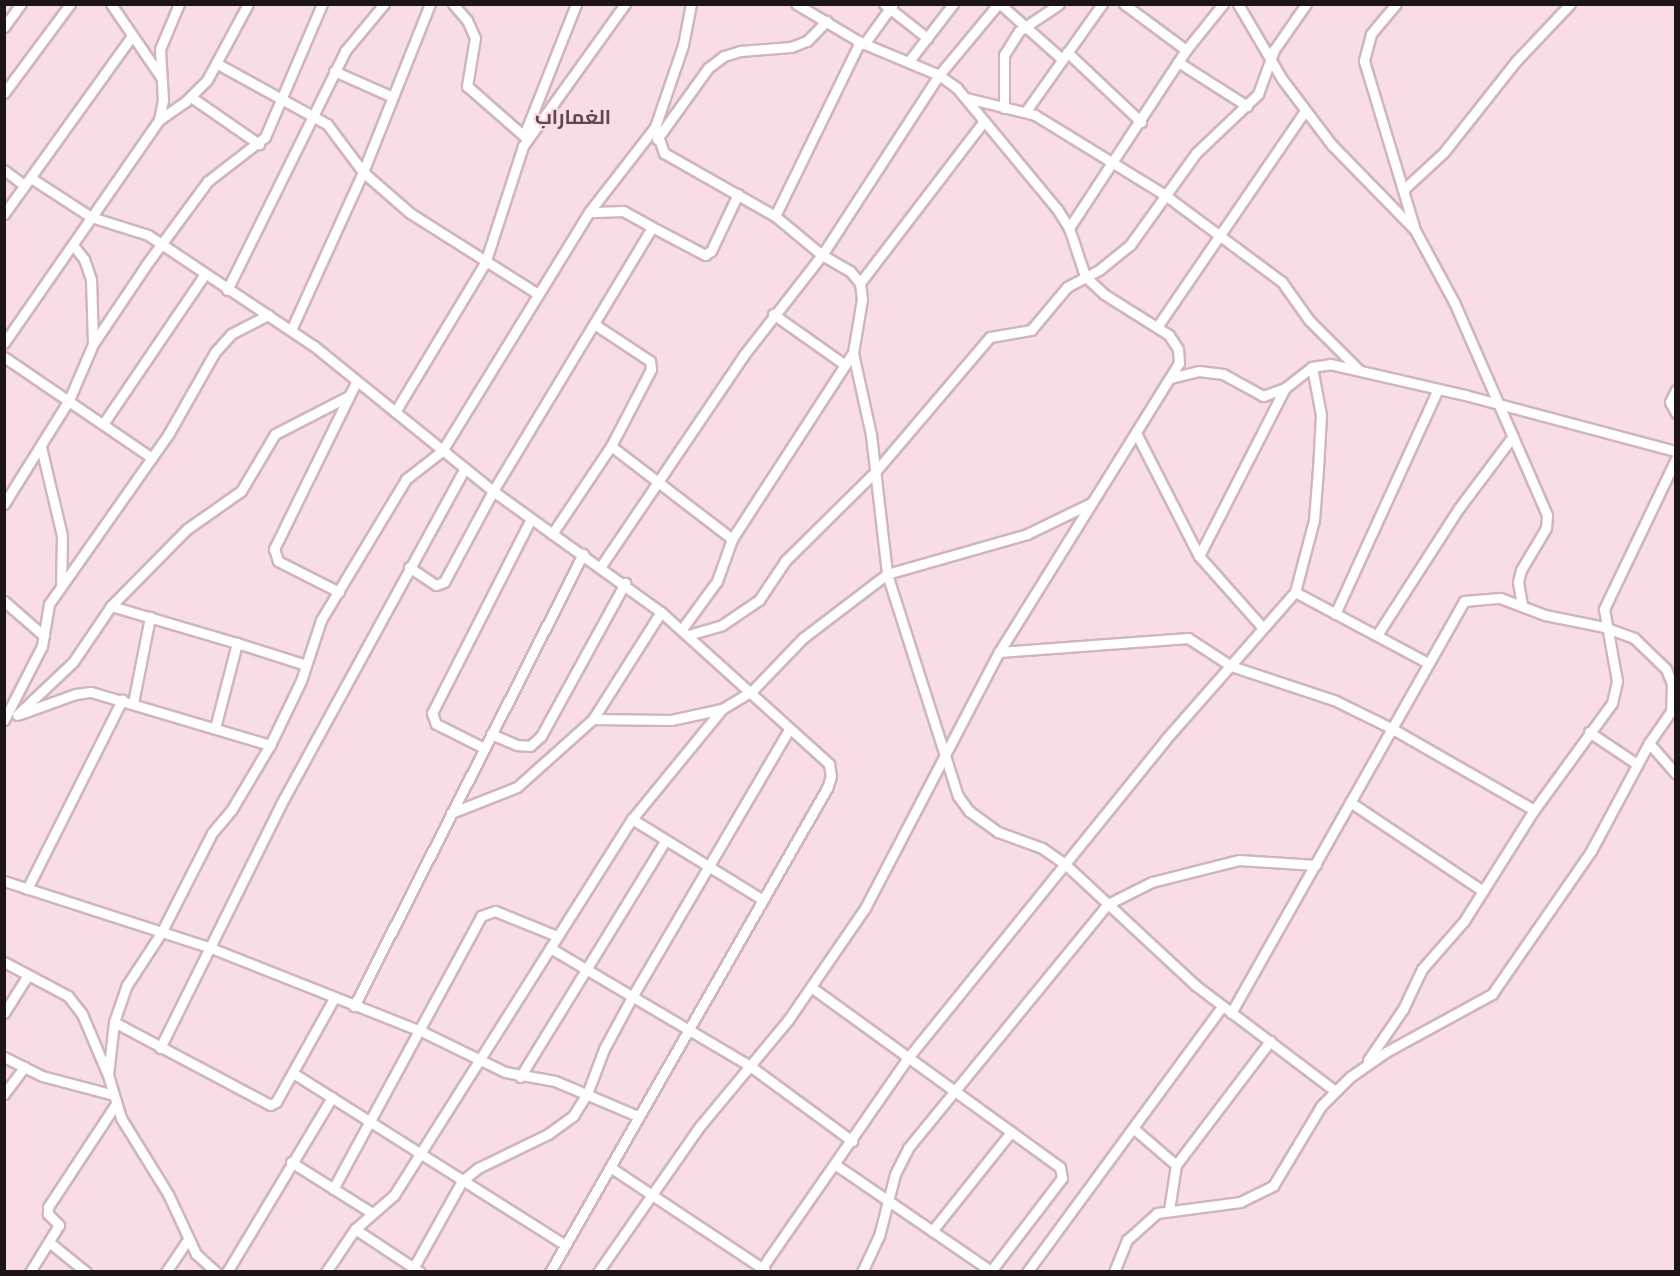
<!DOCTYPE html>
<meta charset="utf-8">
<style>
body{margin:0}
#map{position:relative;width:1680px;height:1276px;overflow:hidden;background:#f8dde6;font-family:Poppins,Cairo,sans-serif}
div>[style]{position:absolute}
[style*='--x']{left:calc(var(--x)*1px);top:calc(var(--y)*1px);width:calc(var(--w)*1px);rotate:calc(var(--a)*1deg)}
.roads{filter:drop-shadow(2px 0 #cfb5be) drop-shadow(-2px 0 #cfb5be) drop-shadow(0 2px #cfb5be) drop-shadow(0 -2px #cfb5be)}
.minor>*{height:9px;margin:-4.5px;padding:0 4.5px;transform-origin:4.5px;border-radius:4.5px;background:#fff}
span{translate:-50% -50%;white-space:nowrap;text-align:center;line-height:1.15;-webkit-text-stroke:4.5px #f8dde6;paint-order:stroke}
.quarter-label{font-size:20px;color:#5f4850;font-weight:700}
.frame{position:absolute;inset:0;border:6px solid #1d1417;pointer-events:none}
</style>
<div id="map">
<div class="roads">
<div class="minor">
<i style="--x:111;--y:4;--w:88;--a:55.6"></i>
<i style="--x:453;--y:4;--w:21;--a:49"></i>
<i style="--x:467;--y:20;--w:20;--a:66"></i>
<i style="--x:475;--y:38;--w:49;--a:99.5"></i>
<i style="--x:467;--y:86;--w:76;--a:41.3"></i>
<i style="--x:884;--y:4;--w:55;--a:38.3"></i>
<i style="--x:1000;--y:4;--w:83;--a:41.6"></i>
<i style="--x:1124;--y:4;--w:77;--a:36.6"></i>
<i style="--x:1238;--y:4;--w:87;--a:59.6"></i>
<i style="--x:1282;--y:79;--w:83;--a:52.9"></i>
<i style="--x:1332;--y:145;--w:119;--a:45.7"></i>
<i style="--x:1415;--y:230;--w:82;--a:61.6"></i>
<i style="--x:1454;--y:302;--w:232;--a:66.4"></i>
<i style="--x:1547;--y:515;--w:13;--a:94"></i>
<i style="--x:1546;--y:528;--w:49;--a:120.8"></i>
<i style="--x:1521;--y:570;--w:12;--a:104"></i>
<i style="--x:1518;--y:582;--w:23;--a:80"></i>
<i style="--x:1396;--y:4;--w:39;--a:130"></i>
<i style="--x:1371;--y:34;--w:28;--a:105"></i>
<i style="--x:1364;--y:61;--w:173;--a:73.2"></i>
<i style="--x:4;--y:27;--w:29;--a:-54"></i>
<i style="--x:864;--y:44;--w:49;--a:-54.1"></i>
<i style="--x:1067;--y:52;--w:102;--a:43.4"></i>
<i style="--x:909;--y:61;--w:72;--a:-52.3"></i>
<i style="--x:1178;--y:62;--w:82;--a:32.5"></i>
<i style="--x:216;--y:63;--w:127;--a:28.8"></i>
<i style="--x:327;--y:124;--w:60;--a:53.1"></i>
<i style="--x:363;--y:172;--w:62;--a:41.1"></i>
<i style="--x:410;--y:213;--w:151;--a:32.3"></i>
<i style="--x:334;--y:71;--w:64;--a:23.8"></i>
<i style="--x:4;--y:93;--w:111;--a:-53.4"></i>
<i style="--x:191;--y:97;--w:83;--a:34.7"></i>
<i style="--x:967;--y:98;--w:70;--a:14"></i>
<i style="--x:1035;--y:115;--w:153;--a:31.6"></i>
<i style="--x:1165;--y:195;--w:146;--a:36.6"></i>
<i style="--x:1282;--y:282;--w:47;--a:54.6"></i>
<i style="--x:1309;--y:320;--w:71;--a:45"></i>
<i style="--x:1004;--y:108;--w:53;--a:-90"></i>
<i style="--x:1004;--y:55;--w:28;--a:-58"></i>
<i style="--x:1019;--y:31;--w:48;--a:-34"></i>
<i style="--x:1026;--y:111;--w:131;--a:-54.6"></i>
<i style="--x:159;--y:120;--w:32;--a:-35"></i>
<i style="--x:185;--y:102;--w:31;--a:-45"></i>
<i style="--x:207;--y:80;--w:86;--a:-61.7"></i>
<i style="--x:655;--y:127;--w:28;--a:71"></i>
<i style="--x:664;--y:153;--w:128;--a:29.6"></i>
<i style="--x:775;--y:216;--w:61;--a:39.7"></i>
<i style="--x:822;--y:255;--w:32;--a:30"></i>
<i style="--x:850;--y:271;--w:16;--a:50"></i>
<i style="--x:860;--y:283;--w:16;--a:83"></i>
<i style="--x:862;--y:299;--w:55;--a:99.5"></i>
<i style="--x:853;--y:353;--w:84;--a:77.6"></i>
<i style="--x:871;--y:435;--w:140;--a:83.4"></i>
<i style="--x:887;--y:574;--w:233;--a:72.3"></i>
<i style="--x:958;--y:796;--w:19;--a:54"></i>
<i style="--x:969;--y:811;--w:36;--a:36"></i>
<i style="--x:998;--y:832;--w:47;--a:20"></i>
<i style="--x:1042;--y:848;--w:28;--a:35"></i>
<i style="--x:1065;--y:864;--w:178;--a:42.9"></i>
<i style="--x:1195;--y:985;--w:174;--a:37.1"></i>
<i style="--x:525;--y:133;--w:139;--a:-68.4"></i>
<i style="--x:657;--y:139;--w:87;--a:-54.3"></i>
<i style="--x:708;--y:68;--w:20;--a:-37"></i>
<i style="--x:724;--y:56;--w:17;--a:-17"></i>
<i style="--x:740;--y:51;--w:51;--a:-4.5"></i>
<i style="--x:791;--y:47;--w:17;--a:-21"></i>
<i style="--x:807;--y:41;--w:28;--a:-46"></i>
<i style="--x:4;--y:170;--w:26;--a:37"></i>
<i style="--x:31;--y:178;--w:72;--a:33"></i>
<i style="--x:91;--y:217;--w:60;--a:17.5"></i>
<i style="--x:148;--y:235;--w:200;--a:33.8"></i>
<i style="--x:314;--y:346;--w:230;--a:39"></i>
<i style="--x:493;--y:491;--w:207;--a:35.8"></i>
<i style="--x:661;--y:612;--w:227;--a:42.1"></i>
<i style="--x:829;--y:764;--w:12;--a:81"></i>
<i style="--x:831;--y:776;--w:13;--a:108"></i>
<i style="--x:827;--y:788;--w:558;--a:119.78"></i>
<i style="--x:1403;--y:190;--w:56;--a:-42.8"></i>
<i style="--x:1444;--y:152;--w:117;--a:-51.6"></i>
<i style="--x:1517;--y:60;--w:77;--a:-46.6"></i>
<i style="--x:4;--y:214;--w:219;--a:-54.3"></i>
<i style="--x:775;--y:216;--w:194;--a:-64"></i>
<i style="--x:652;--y:227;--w:60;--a:27.8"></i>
<i style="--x:705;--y:255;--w:7;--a:-34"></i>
<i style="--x:711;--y:251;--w:63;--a:-64.7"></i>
<i style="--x:1069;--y:228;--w:213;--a:-56.7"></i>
<i style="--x:1186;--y:50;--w:59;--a:-51.2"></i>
<i style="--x:73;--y:245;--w:18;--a:52"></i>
<i style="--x:84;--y:259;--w:21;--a:71"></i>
<i style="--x:91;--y:279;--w:62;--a:88.2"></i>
<i style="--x:860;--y:283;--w:203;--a:-52.6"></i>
<i style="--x:227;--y:290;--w:267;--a:-63.7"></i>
<i style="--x:345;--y:51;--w:61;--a:-50.3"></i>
<i style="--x:773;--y:314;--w:88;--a:35.3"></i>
<i style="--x:1157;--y:327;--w:262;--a:-55.6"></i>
<i style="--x:291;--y:330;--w:174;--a:-65.5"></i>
<i style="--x:363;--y:172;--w:181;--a:-68.3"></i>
<i style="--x:4;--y:343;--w:272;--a:-55.2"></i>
<i style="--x:159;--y:120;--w:20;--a:-79"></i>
<i style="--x:163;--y:100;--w:51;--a:-93.4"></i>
<i style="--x:160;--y:49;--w:49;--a:-67.1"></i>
<i style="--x:4;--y:357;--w:179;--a:34.3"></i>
<i style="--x:1171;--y:378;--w:29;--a:-14"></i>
<i style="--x:1199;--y:371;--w:24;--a:7"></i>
<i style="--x:1223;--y:374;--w:46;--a:28.8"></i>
<i style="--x:1263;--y:396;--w:23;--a:-20"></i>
<i style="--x:1285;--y:388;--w:34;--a:-38"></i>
<i style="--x:1312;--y:367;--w:18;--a:-9"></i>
<i style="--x:1330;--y:364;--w:139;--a:12.9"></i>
<i style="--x:1465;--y:395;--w:218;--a:14.9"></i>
<i style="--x:1676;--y:390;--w:13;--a:117"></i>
<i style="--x:1670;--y:402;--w:13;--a:61"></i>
<i style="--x:395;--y:412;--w:174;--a:-58.9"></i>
<i style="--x:485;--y:263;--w:123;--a:-72"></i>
<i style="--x:523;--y:146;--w:175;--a:-54.3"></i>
<i style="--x:103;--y:424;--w:181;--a:-55.8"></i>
<i style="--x:1136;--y:433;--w:138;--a:62.9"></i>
<i style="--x:1199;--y:556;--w:96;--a:48.4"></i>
<i style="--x:611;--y:446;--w:153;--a:37.5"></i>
<i style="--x:41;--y:447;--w:91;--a:76.7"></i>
<i style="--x:62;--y:536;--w:50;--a:91.1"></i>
<i style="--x:4;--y:504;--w:123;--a:-58"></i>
<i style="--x:69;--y:400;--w:61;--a:-66.8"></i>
<i style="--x:93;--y:344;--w:95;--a:-56.1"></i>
<i style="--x:146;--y:265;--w:104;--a:-53.6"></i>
<i style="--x:208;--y:181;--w:72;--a:-37.7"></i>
<i style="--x:265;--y:137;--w:145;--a:-66.8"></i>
<i style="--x:552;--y:534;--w:106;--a:-56.2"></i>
<i style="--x:611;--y:446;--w:87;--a:-62.5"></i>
<i style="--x:651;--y:369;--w:8;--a:-97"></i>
<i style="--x:650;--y:361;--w:67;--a:-146.5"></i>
<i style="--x:1199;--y:556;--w:189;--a:-62.9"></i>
<i style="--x:601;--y:566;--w:254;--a:-55.9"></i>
<i style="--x:743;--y:356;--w:128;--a:-52"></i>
<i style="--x:822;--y:255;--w:215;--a:-57"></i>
<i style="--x:939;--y:75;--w:92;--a:-50.3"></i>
<i style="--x:409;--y:567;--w:32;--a:34"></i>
<i style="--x:436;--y:585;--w:9;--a:-21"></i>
<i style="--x:444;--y:582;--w:103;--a:-61.7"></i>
<i style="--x:493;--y:491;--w:308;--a:-58.9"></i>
<i style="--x:652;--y:227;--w:33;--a:-151"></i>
<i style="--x:623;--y:211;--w:34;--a:178"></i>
<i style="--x:339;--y:592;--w:68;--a:-153.1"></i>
<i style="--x:278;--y:561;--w:13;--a:-108"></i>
<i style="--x:274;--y:549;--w:186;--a:-63.8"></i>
<i style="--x:1295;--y:592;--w:74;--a:-75.2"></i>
<i style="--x:1314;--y:520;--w:51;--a:-85.5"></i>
<i style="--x:1318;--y:469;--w:54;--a:-86.8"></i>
<i style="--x:1321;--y:415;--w:49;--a:-100.6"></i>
<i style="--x:4;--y:601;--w:53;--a:41.2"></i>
<i style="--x:111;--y:606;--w:131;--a:16.4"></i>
<i style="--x:1335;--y:614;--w:247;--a:-65.4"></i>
<i style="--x:682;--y:629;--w:59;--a:-53.9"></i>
<i style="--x:717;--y:581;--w:45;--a:-70.3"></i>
<i style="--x:732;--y:539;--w:222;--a:-57"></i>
<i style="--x:688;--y:635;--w:35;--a:-16"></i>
<i style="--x:722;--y:625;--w:45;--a:-34"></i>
<i style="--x:759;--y:600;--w:47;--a:-56.3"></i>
<i style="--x:785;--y:561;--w:127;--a:-44.7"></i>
<i style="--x:875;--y:472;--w:177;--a:-49.6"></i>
<i style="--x:990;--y:337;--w:42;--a:-9.7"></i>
<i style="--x:1031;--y:330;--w:56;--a:-50.1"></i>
<i style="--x:1067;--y:287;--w:36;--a:-28"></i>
<i style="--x:1099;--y:270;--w:40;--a:-39"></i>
<i style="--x:1130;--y:245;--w:113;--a:-54.3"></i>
<i style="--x:1196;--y:153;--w:86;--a:-43.6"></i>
<i style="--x:1258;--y:94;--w:47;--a:-70"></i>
<i style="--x:1274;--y:50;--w:56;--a:-55.2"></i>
<i style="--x:1377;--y:635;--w:151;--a:-57.2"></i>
<i style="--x:1459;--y:508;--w:90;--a:-53.1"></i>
<i style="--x:999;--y:652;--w:190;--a:-4.2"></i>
<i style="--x:1188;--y:638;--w:51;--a:33.1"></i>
<i style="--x:1231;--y:666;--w:108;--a:18.3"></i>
<i style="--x:1334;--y:700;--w:64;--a:26.2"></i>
<i style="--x:1391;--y:728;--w:165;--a:29.8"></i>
<i style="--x:133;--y:703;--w:88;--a:-78.8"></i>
<i style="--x:20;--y:714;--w:59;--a:-19.7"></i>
<i style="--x:76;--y:694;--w:15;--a:-8"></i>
<i style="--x:91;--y:692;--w:187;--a:16.5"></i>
<i style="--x:17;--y:715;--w:77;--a:-43.4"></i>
<i style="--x:73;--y:662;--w:68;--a:-55.8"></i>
<i style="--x:111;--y:606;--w:108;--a:-45.4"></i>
<i style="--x:187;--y:529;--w:66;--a:-35.1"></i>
<i style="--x:241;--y:491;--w:66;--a:-59.2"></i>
<i style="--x:275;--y:434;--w:83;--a:-27.2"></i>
<i style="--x:593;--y:719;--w:127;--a:-57.6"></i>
<i style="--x:4;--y:720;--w:83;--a:-62.8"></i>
<i style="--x:42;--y:646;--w:43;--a:-80.5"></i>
<i style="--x:49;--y:604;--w:209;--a:-54.9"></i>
<i style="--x:169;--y:433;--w:93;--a:-60.4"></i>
<i style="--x:215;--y:352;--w:24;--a:-48"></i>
<i style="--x:231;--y:334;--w:42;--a:-27.2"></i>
<i style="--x:215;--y:728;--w:88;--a:-75.5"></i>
<i style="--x:237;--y:643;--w:72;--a:17.7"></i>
<i style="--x:1589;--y:732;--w:58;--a:33.7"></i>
<i style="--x:491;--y:734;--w:28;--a:23"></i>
<i style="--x:517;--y:745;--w:13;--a:4"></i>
<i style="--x:530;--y:746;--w:15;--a:-42"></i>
<i style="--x:541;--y:736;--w:175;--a:-61.2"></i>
<i style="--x:1649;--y:743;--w:41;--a:48.9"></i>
<i style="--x:484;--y:748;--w:54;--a:-153.4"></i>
<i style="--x:436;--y:724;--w:12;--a:-110"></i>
<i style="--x:432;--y:713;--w:218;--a:-63"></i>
<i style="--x:1350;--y:802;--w:160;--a:33.8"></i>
<i style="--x:451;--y:813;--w:71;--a:-21.5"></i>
<i style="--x:517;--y:787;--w:102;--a:-41.8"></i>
<i style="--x:593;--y:719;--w:78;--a:0.7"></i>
<i style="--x:671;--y:720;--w:52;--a:-12.2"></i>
<i style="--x:632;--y:819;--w:154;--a:31.7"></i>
<i style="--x:4;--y:881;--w:218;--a:17.9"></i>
<i style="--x:211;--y:948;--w:226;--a:21.6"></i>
<i style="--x:421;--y:1031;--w:93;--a:26"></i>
<i style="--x:505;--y:1072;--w:51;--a:10.2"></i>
<i style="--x:555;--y:1081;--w:90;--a:22.9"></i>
<i style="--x:27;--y:889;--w:212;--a:-63.3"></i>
<i style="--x:550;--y:948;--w:232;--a:30.5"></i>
<i style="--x:750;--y:1066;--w:127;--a:36.3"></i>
<i style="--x:4;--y:962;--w:72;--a:28"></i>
<i style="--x:68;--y:996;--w:23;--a:52"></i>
<i style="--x:82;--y:1014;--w:64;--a:67"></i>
<i style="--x:811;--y:987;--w:307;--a:35.9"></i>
<i style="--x:1060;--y:1167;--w:11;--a:80"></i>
<i style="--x:1062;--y:1178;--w:117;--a:127.4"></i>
<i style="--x:354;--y:1006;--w:507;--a:-63.13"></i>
<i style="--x:4;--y:1013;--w:45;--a:-57.7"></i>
<i style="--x:1231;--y:1013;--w:473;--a:-60.5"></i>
<i style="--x:1464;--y:601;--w:36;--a:-5"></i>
<i style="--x:1500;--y:598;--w:48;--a:20.7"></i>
<i style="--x:1545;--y:615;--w:60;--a:11.5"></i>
<i style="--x:1604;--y:627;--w:32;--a:20"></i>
<i style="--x:1634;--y:638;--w:45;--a:44.1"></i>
<i style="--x:1666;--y:669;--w:16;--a:68"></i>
<i style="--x:1672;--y:684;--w:25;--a:92"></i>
<i style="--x:114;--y:1022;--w:177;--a:28"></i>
<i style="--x:270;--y:1105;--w:7;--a:-27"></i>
<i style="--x:276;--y:1102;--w:117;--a:-60.8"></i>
<i style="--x:160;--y:1048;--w:272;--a:-63.6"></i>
<i style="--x:281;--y:804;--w:383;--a:-61.3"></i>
<i style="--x:4;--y:1057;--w:42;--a:26.6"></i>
<i style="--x:42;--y:1076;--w:74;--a:14.8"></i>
<i style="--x:1368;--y:1060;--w:62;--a:-55.5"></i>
<i style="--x:1403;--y:1009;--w:44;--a:-64.6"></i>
<i style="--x:1422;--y:969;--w:64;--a:-48.8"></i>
<i style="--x:1464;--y:921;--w:131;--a:-57.8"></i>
<i style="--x:1534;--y:810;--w:132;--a:-53.9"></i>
<i style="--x:1612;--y:703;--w:23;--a:-77"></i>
<i style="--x:1617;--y:681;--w:73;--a:-100.2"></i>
<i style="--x:1604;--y:609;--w:166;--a:-64.4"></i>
<i style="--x:293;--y:1073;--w:322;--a:32.3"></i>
<i style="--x:520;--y:1077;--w:278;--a:-58.4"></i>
<i style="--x:4;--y:1094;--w:34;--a:-53"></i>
<i style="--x:1133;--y:1128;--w:57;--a:40.7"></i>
<i style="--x:291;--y:1162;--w:96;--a:32.2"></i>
<i style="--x:836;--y:1165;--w:189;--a:34.4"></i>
<i style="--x:610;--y:1167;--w:186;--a:33.6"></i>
<i style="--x:333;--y:1189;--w:311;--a:-61.5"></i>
<i style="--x:481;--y:916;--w:15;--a:-20"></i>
<i style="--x:495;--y:911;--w:67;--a:22"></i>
<i style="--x:1169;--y:1210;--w:46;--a:-81.2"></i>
<i style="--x:1176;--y:1165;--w:156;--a:-52.8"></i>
<i style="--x:355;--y:1229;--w:78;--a:33.5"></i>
<i style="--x:932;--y:1231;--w:127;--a:-51.4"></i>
<i style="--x:49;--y:1242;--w:48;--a:39"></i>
<i style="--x:30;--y:1272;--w:55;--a:-58.3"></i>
<i style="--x:59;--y:1225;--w:16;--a:-135"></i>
<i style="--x:48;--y:1214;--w:7;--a:-90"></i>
<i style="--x:48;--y:1207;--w:123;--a:-56.6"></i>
<i style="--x:166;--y:1272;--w:40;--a:-56"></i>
<i style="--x:216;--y:1272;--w:27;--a:-138"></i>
<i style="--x:196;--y:1254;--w:66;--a:-115"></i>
<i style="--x:168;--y:1194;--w:89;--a:-121.7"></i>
<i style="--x:121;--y:1118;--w:45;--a:-106.8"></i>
<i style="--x:108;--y:1075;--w:53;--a:-83.5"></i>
<i style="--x:114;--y:1022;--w:39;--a:-71"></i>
<i style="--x:127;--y:985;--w:62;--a:-56.8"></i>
<i style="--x:161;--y:933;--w:112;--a:-63"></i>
<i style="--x:212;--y:833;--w:31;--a:-50"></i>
<i style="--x:232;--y:809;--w:74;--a:-59.3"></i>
<i style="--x:270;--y:745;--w:71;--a:-64.2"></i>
<i style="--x:301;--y:681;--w:64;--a:-71.8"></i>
<i style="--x:321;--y:620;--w:165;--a:-58.9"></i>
<i style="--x:406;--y:479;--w:46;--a:-37.9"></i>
<i style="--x:442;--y:451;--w:281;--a:-58.4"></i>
<i style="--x:589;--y:212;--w:108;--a:-52.2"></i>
<i style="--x:655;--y:127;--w:87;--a:-71.1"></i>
<i style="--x:683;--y:45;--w:42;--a:-79"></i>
<i style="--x:227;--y:1272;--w:204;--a:-59"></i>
<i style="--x:326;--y:1272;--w:52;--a:-56"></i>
<i style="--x:355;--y:1229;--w:52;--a:-41.1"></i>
<i style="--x:394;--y:1195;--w:445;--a:-57.7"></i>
<i style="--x:632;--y:819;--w:142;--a:-50.7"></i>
<i style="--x:722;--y:709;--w:35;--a:-31"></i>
<i style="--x:752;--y:691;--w:74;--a:-46.1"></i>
<i style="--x:803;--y:638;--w:106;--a:-37.3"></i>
<i style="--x:887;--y:574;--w:146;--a:-15.9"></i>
<i style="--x:1027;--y:534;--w:71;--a:-25.8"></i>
<i style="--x:411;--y:1272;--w:104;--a:-60.7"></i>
<i style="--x:462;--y:1181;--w:21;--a:-39"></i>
<i style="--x:478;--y:1168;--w:78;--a:-25.9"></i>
<i style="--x:548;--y:1134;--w:31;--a:-36"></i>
<i style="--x:573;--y:1116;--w:26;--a:-58"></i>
<i style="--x:587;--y:1094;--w:48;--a:-69.3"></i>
<i style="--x:604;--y:1049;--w:59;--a:-61.7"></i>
<i style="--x:632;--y:997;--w:311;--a:-59.6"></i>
<i style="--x:598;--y:1272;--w:178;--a:-55.1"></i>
<i style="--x:700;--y:1126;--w:138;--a:-50.3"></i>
<i style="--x:788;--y:1020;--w:136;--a:-55.5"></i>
<i style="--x:865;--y:908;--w:289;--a:-62.4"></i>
<i style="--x:999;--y:652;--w:340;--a:-58.1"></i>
<i style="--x:1179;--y:363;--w:14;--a:-94"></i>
<i style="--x:1178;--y:349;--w:17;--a:-123"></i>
<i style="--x:1169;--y:335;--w:77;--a:-147.8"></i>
<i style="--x:1104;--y:294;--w:26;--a:-137"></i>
<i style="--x:1085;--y:276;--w:51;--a:-108.4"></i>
<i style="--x:1069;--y:228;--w:22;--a:-122"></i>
<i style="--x:1057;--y:209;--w:157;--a:-129.6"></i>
<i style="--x:957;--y:88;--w:22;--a:-144"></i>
<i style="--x:939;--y:75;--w:86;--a:-157.3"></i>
<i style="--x:860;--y:42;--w:74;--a:-149.3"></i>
<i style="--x:759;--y:1272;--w:259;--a:-55.2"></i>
<i style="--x:907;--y:1059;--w:410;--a:-51"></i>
<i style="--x:1165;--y:740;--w:197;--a:-48.7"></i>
<i style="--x:1295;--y:592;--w:151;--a:28.1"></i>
<i style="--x:862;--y:1272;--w:40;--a:-65"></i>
<i style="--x:879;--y:1236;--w:64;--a:-75.5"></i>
<i style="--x:895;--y:1174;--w:29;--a:-63"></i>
<i style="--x:908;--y:1148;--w:315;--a:-50.7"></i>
<i style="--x:1108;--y:904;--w:49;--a:-26.6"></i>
<i style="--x:1152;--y:882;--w:90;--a:-14.2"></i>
<i style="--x:1239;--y:860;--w:77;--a:3.7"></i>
<i style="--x:1027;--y:1272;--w:329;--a:-53.7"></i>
<i style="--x:1114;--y:1272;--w:35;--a:-68"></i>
<i style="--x:1127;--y:1240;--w:40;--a:-42"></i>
<i style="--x:1157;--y:1213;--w:84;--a:-7.5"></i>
<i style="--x:1240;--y:1202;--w:37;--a:-26"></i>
<i style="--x:1273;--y:1186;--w:93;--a:-59"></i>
<i style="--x:1321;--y:1106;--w:41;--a:-45"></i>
<i style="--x:1350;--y:1077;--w:44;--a:-34.8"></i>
<i style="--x:1386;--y:1052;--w:121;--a:-28.7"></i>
<i style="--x:1492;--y:994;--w:174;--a:-55.3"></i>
<i style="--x:1591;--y:851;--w:123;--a:-61.8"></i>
<i style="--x:1649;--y:743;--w:47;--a:-55.3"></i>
</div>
</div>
<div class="quarter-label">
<span style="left:573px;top:117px">الغماراب</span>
</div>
<div class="frame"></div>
</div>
